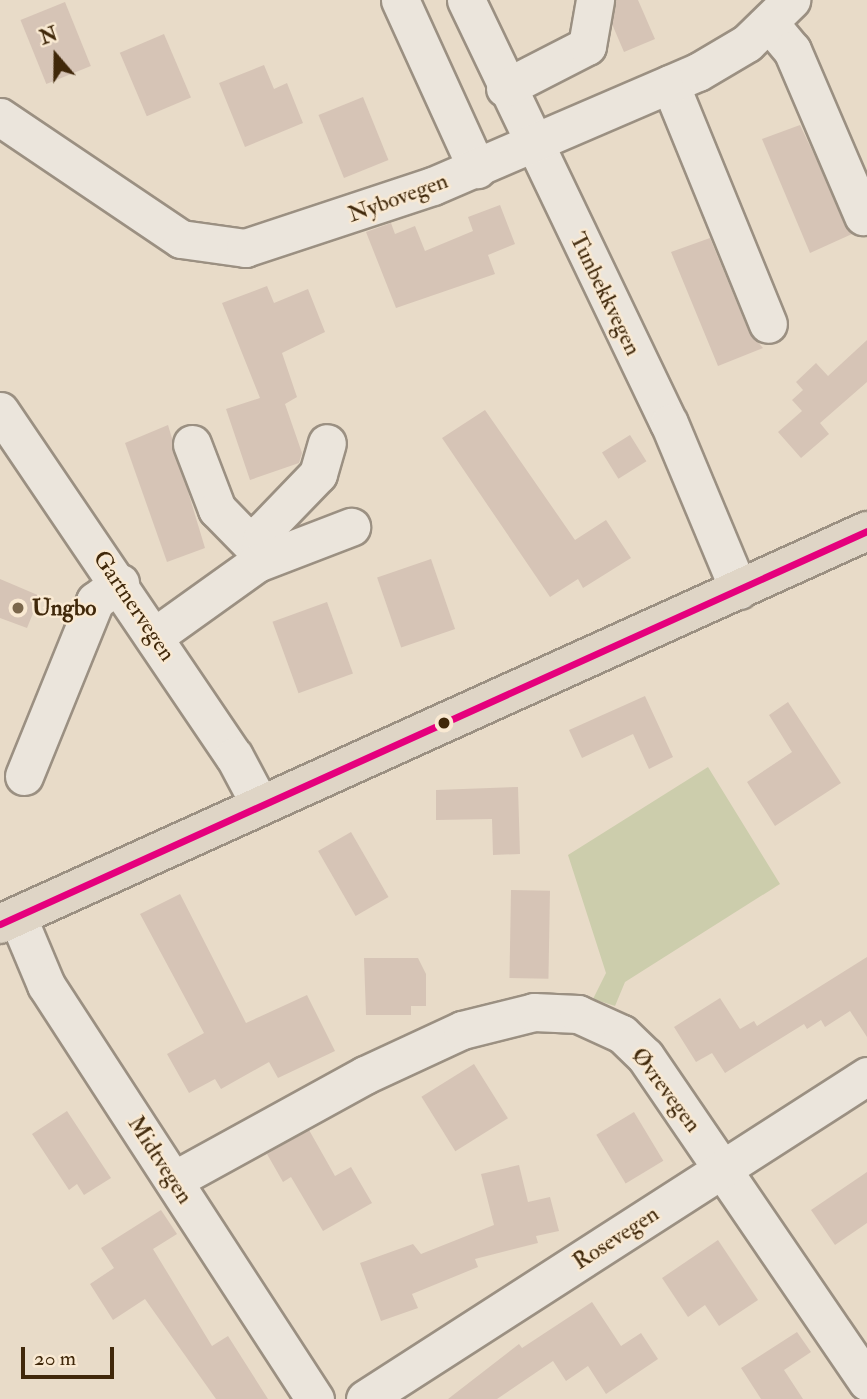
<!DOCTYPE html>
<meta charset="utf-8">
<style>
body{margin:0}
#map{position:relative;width:867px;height:1399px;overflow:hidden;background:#e8dbc8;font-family:"IM FELL Double Pica",serif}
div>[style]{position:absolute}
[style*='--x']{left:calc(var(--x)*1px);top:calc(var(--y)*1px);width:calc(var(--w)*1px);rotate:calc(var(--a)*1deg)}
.green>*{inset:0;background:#cccdac}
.building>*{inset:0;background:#d6c4b6;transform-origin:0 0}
.roads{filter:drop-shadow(2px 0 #9b9082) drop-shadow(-2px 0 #9b9082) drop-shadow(0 2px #9b9082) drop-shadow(0 -2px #9b9082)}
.minor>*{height:37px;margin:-18.5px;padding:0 18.5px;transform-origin:18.5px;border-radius:18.5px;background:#ebe5dc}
.major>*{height:38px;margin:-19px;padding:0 19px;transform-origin:19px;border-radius:19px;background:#dfd5c6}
.bus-1>*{height:7px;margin:-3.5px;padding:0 3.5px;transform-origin:3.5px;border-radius:3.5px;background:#e5007d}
.dots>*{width:19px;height:19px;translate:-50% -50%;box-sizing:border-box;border:4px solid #f9e9d2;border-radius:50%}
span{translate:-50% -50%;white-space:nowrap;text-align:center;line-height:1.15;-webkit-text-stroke:5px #f9e9d2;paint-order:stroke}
.street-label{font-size:23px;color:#40280a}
.poi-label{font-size:23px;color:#40280a;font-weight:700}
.left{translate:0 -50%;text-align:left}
.north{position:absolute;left:21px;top:21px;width:70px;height:70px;-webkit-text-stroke:5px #f9e9d2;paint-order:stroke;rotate:340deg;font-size:19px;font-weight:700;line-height:28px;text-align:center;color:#40280a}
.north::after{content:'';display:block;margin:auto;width:24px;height:32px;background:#40280a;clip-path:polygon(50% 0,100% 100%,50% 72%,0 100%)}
.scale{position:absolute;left:21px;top:1347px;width:93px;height:32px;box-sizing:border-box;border:4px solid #40280a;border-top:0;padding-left:9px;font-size:21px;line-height:24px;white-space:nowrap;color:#40280a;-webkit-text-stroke:5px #f9e9d2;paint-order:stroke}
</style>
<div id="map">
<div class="green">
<i style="clip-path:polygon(708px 767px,780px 884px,625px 982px,615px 1006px,593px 999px,606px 973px,568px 855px)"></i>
</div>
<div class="building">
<i style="clip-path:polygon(615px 0,638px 0,655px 39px,624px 52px,612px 24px)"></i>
<i style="left:65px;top:2px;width:69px;height:48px;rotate:68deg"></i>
<i style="left:164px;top:34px;width:69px;height:48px;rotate:67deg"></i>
<i style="clip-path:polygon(264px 65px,274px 89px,287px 83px,303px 123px,245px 147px,219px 83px)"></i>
<i style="left:363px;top:97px;width:68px;height:48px;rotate:68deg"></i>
<i style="clip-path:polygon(800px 125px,852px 234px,810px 253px,762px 139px)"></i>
<i style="clip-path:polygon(500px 205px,515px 244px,488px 255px,495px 274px,396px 308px,366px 232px,391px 223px,395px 234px,415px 226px,425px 251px,473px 231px,468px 217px)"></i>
<i style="clip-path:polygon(710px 238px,749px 332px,763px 348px,718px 366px,671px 252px)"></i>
<i style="clip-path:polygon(267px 286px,274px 303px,308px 289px,325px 332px,282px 353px,297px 397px,285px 404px,302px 453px,299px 463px,250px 480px,226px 409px,260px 398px,222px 303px)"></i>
<i style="clip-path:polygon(867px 340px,867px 382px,820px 423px,829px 434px,801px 458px,778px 432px,802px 411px,792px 400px,803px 390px,796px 382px,816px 363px,828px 376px)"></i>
<i style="clip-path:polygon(485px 410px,575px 540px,606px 520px,631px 558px,583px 588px,578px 579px,550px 597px,442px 438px)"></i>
<i style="clip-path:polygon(168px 425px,205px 548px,167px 562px,125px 443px)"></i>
<i style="left:630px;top:435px;width:31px;height:33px;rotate:58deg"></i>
<i style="left:431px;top:559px;width:74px;height:57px;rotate:71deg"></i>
<i style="clip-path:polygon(0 579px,40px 596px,27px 628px,0 618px)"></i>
<i style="left:327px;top:602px;width:76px;height:58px;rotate:70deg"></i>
<i style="clip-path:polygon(645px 696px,673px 757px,649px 769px,633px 734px,582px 758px,569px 730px)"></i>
<i style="clip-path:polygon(788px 702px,841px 783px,775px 826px,747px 782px,792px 752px,769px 715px)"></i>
<i style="clip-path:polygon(518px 787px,520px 854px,493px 855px,492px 819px,436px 820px,436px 790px)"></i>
<i style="left:351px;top:832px;width:75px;height:38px;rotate:60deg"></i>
<i style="left:511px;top:890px;width:39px;height:88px;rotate:1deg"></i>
<i style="clip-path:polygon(180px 894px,246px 1023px,307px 995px,335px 1051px,278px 1078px,269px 1062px,221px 1089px,215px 1079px,189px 1093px,167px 1054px,204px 1033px,140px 914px)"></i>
<i style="clip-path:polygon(867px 957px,867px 1037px,850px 1011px,825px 1027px,821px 1020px,807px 1029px,804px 1024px,725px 1073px,712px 1053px,696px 1062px,674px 1027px,720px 998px,740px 1029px,754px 1021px,757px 1026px)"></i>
<i style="clip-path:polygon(364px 958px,418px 958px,426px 974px,426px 1006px,411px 1006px,411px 1015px,366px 1015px)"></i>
<i style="left:474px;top:1064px;width:64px;height:62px;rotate:58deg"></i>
<i style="clip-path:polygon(67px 1111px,111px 1178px,84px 1195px,77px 1184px,69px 1190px,32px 1134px)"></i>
<i style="left:634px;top:1112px;width:57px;height:44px;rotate:59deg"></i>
<i style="clip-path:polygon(309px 1130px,335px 1176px,351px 1167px,372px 1203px,323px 1231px,291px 1177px,283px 1182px,267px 1154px)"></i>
<i style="clip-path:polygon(519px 1165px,528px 1202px,550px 1197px,559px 1231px,536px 1236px,538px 1243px,475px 1259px,478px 1267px,412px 1294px,418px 1308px,381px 1321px,360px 1263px,413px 1244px,421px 1254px,494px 1225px,481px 1174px)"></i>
<i style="clip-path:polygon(867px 1172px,867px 1223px,835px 1245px,811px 1210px)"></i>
<i style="clip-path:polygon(161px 1210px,177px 1234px,153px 1249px,212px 1346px,228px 1336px,268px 1399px,216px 1399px,145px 1299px,113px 1320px,90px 1284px,114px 1268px,101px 1248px)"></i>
<i style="clip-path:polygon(718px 1240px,758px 1300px,719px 1326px,705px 1305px,688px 1317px,662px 1278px)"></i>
<i style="clip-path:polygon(592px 1302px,621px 1346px,641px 1333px,658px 1359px,606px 1394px,588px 1366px,566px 1381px,553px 1361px,497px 1399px,448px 1399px,519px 1344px,522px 1348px)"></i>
<i style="clip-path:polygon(797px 1332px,811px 1352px,784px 1370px,803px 1399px,761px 1399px,741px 1368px)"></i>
</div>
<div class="roads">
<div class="minor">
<i style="--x:400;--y:0;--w:186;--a:65.5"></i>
<i style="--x:466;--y:0;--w:469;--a:64.4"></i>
<i style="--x:669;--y:423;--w:181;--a:67.3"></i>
<i style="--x:770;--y:24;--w:34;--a:50"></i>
<i style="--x:792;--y:50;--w:181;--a:66.8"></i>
<i style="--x:670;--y:84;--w:259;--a:67.8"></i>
<i style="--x:505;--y:88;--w:92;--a:-27.1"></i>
<i style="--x:587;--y:46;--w:47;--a:-80.1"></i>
<i style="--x:0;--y:117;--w:218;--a:34"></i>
<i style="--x:181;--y:239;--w:65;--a:8"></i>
<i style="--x:245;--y:248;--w:198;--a:-18.3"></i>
<i style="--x:433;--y:186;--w:288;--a:-23.3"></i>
<i style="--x:698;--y:72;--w:57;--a:-30.6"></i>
<i style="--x:747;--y:43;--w:62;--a:-44.3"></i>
<i style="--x:0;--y:411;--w:417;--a:55.9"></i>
<i style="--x:234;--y:756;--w:55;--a:62"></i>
<i style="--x:192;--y:444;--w:70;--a:69"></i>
<i style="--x:217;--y:509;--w:56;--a:45.7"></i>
<i style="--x:257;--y:563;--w:33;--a:-79"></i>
<i style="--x:263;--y:531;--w:79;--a:-46"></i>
<i style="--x:318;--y:474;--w:32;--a:-74"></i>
<i style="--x:155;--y:636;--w:125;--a:-35.6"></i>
<i style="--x:257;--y:563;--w:101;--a:-21"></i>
<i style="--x:24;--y:776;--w:189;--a:-67.9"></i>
<i style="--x:95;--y:601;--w:31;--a:-36"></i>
<i style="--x:17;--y:916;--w:75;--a:67.2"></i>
<i style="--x:46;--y:985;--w:494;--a:57"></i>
<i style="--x:174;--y:1180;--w:218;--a:-28.8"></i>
<i style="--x:365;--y:1075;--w:107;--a:-24.9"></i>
<i style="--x:462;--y:1030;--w:74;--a:-14"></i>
<i style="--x:534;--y:1012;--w:44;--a:2.6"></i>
<i style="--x:578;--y:1014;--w:48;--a:24.4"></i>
<i style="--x:622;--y:1034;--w:32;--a:44"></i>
<i style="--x:645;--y:1056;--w:394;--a:55.7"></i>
<i style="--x:365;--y:1399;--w:597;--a:-32.76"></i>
</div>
<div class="major">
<i style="--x:0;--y:924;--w:952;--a:-24.38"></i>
</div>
</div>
<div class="bus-1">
<i style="--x:0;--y:924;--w:952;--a:-24.38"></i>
</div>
<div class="dots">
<i style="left:18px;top:608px;background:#7b674c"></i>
<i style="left:444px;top:723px;background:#40280a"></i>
</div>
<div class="street-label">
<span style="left:398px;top:198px;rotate:-20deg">Nybovegen</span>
<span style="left:605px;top:294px;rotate:64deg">Tunbekkvegen</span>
<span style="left:134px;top:606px;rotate:56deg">Gartnervegen</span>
<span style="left:666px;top:1090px;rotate:53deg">Øvrevegen</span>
<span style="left:160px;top:1160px;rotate:57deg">Midtvegen</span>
<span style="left:616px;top:1238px;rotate:-33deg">Rosevegen</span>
</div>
<div class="poi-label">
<span class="left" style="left:32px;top:608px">Ungbo</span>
</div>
<div class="north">N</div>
<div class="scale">20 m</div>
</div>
